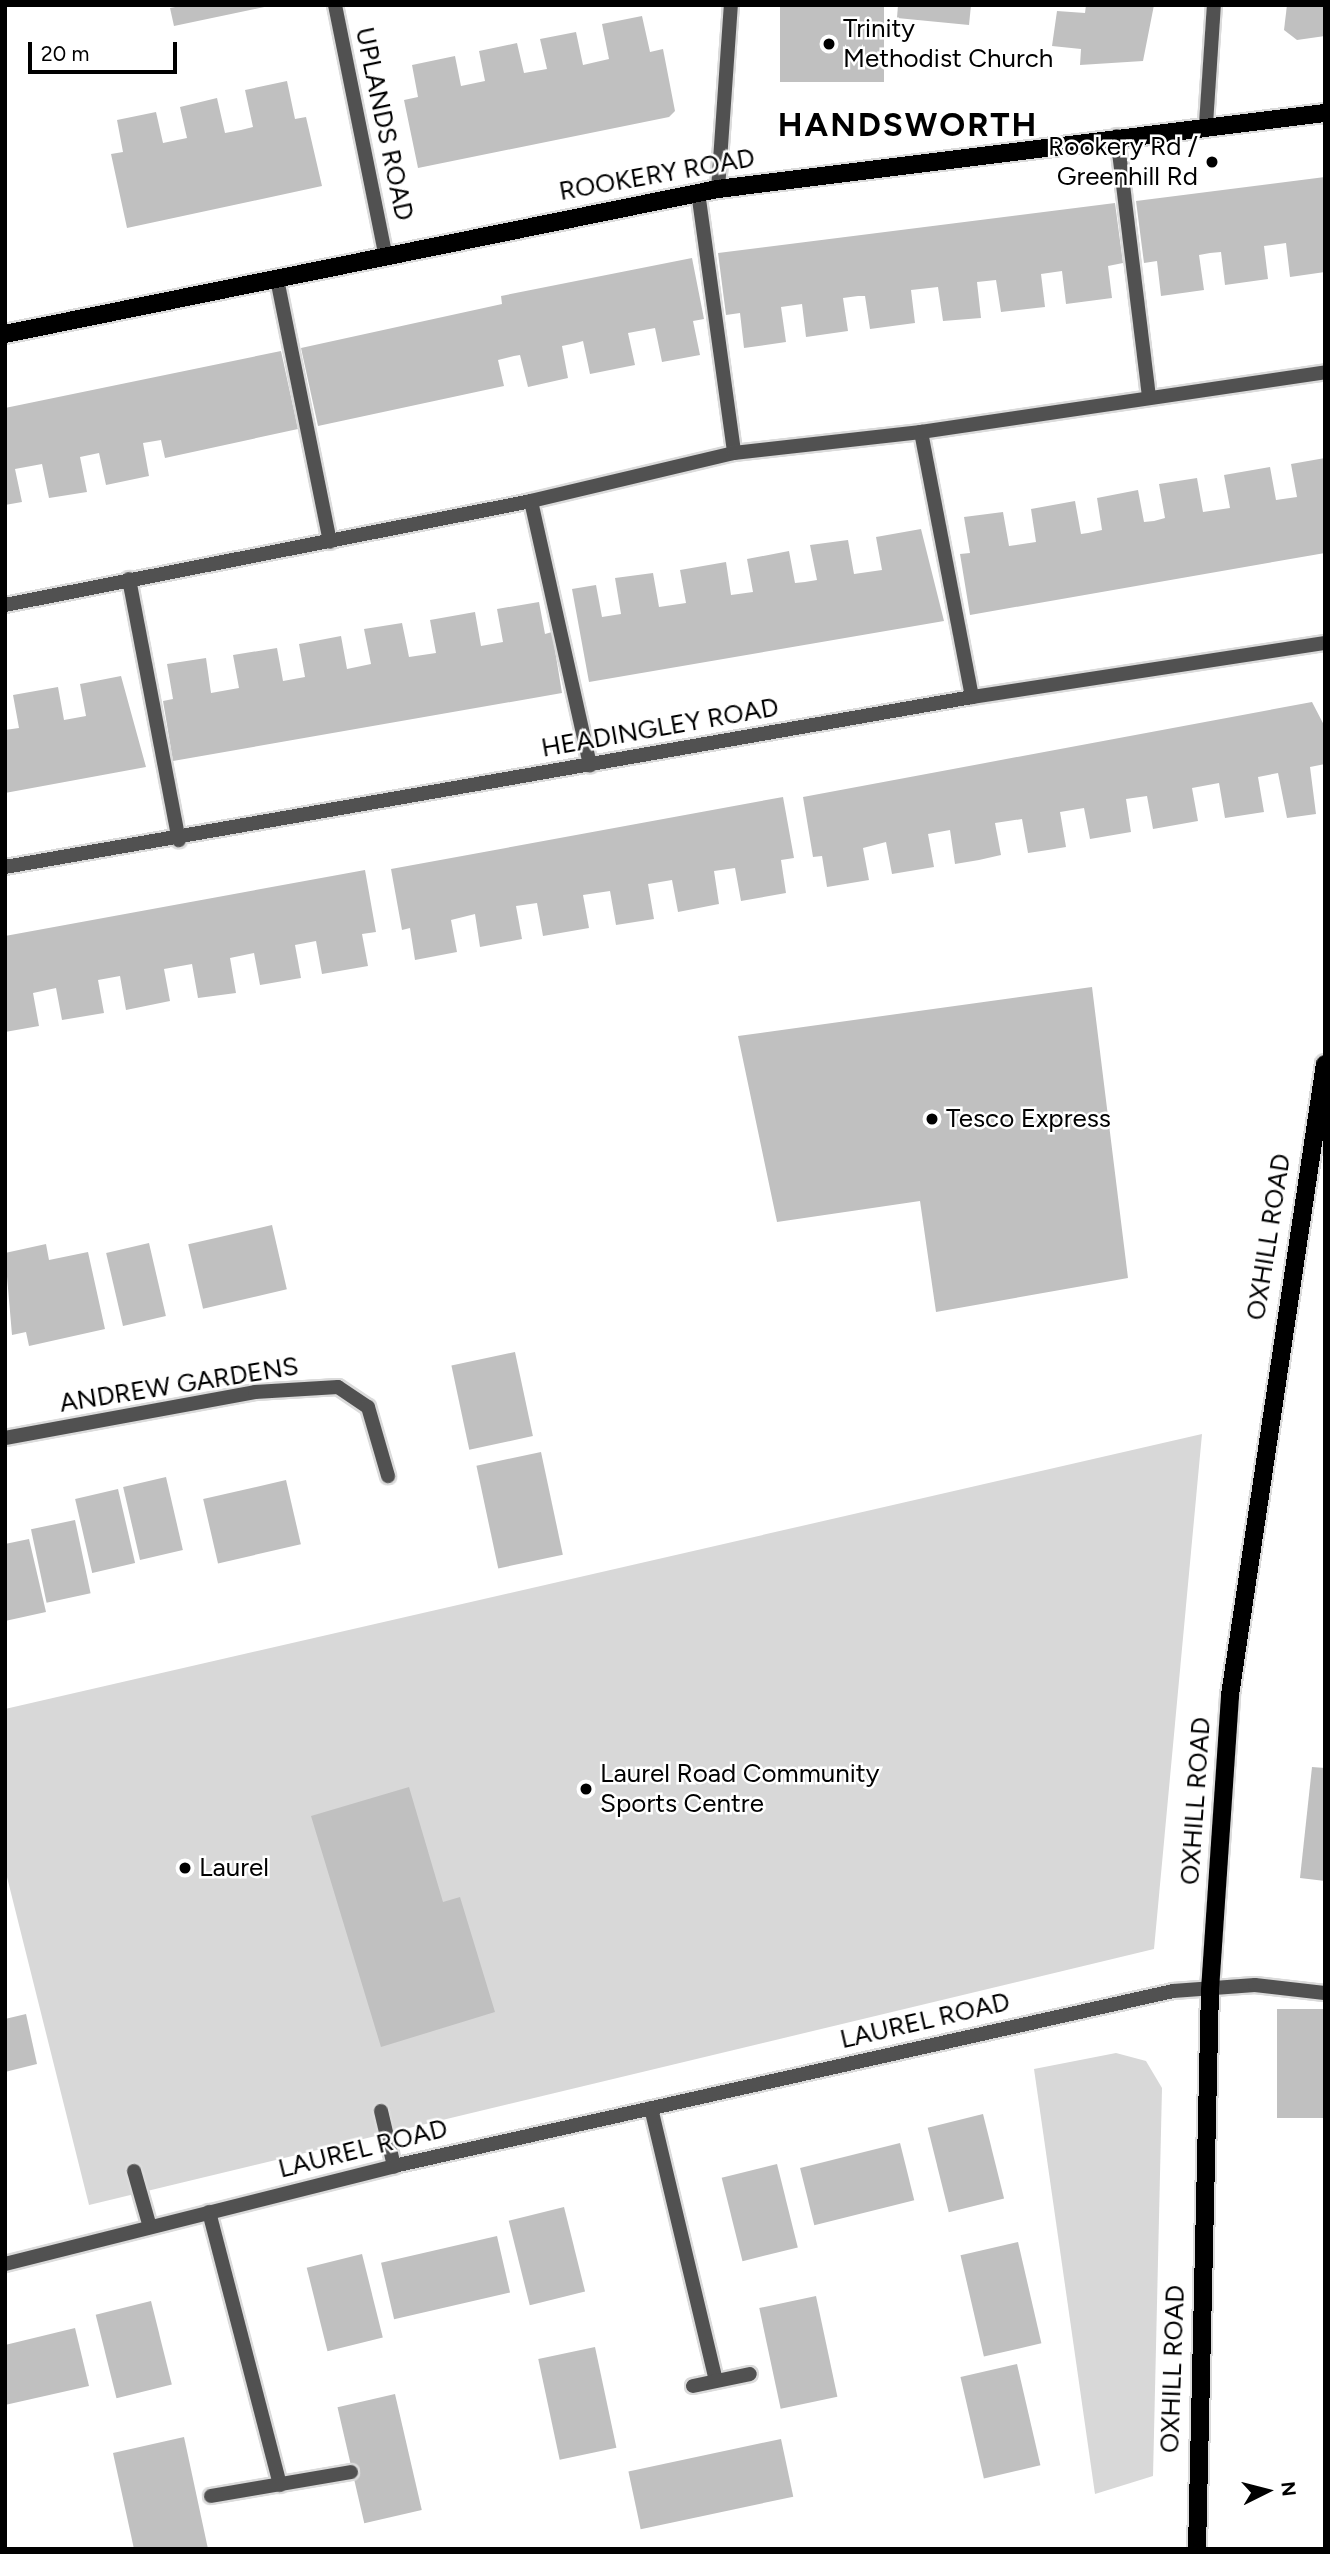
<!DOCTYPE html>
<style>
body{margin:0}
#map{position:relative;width:1330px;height:2554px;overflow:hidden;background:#fff;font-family:Figtree,sans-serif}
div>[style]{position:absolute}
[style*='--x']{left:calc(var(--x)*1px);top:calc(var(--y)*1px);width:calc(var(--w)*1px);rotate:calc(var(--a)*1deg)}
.green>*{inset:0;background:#d8d8d8}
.building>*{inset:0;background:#c0c0c0;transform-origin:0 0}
.roads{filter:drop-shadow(2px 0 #dbdbdb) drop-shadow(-2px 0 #dbdbdb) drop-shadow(0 2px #dbdbdb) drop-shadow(0 -2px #dbdbdb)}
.lane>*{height:14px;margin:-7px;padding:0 7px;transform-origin:7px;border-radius:7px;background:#515151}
.street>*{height:14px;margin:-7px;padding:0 7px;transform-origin:7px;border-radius:7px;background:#515151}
.primary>*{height:18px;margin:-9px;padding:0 9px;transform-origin:9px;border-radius:9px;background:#000}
.dots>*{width:19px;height:19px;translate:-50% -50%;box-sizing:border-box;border:4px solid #fff;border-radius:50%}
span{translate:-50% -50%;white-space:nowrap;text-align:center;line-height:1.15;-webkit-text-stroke:5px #fff;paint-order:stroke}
.poi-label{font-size:26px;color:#000}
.left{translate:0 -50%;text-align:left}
.right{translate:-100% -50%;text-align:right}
.street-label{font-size:26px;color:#000}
.district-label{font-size:33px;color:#000;font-weight:700;letter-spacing:2px}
.frame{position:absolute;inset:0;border:7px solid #000;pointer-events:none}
.north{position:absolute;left:1232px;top:2456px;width:70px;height:70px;-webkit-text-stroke:5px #fff;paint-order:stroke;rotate:84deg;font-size:19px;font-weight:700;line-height:28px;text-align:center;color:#000}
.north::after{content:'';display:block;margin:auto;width:24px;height:32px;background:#000;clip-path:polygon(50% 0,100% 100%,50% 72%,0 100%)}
.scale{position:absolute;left:28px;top:42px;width:149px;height:32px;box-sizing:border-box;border:4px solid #000;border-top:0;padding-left:9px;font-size:21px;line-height:24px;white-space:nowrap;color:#000;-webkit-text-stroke:5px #fff;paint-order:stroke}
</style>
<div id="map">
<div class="green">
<i style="clip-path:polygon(1202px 1434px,1154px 1949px,89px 2205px,5px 1869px,5px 1709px)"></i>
<i style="clip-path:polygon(1116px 2053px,1146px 2061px,1162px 2088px,1153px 2476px,1095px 2494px,1034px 2069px)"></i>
</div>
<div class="building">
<i style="clip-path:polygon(186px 5px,269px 5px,269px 6px,174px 26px,170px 8px)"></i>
<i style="left:780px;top:5px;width:104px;height:77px"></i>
<i style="clip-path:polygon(898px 5px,971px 5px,969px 25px,897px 18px)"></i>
<i style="clip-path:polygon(1086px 5px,1154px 5px,1143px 61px,1080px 65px,1081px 49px,1052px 46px,1057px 11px,1085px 13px)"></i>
<i style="clip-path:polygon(1287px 5px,1325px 5px,1325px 36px,1297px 40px,1284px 30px)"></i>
<i style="clip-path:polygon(642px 16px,650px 52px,663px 49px,675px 111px,669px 117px,418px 168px,404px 100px,418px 97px,412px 65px,455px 56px,461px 86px,485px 81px,479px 51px,517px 43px,524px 73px,547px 69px,540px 39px,576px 32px,583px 65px,609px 59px,602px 24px)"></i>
<i style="clip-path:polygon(287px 81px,295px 119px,306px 117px,322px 186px,127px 228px,111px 154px,123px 152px,117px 120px,156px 112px,163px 143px,187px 138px,180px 107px,217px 98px,225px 133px,241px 130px,253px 127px,245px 90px)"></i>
<i style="clip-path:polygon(1325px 177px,1325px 272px,1290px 277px,1286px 243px,1279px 244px,1264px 246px,1268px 279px,1225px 285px,1221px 252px,1210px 253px,1199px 255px,1204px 290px,1161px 296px,1157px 261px,1144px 263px,1136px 201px)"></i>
<i style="clip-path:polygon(1115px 203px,1123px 263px,1108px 266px,1112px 298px,1066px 304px,1062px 271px,1041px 274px,1045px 307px,1001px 312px,996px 280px,977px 282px,981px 318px,943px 321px,938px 287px,911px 290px,915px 323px,870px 329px,865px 296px,858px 296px,843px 298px,848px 331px,806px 337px,802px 304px,781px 307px,786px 342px,744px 348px,740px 313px,726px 315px,718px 253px)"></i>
<i style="clip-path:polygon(692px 258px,704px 319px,693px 321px,700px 355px,662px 362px,655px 328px,628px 333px,635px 365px,590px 374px,583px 341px,576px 343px,562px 346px,568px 378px,528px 387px,520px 355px,514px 356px,498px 360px,504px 386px,318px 426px,301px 348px,502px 304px,501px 296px)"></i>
<i style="clip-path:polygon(281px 351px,298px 429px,165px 458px,161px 440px,143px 443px,149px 476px,106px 485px,99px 453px,80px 457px,87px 492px,49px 498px,42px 464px,15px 469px,22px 502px,5px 505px,5px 408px)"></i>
<i style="clip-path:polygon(1325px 458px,1325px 553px,970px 615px,960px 554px,970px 553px,964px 517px,1003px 512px,1009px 546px,1036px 542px,1031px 509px,1075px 501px,1081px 534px,1088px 533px,1102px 530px,1097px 498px,1138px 490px,1144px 522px,1154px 521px,1165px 518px,1159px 484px,1197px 478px,1203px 512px,1230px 508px,1224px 475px,1270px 467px,1276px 500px,1297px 497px,1291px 464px)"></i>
<i style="clip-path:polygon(921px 529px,944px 621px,589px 682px,572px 589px,596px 585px,602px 617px,621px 614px,615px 578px,653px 573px,659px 607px,686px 603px,680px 570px,726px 562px,731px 595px,753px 592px,747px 559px,789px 551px,795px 583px,805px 582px,817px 580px,810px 545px,848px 540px,854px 574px,882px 570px,876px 537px)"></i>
<i style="clip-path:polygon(539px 602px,545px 634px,552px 632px,562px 693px,173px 761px,163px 701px,173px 699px,167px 664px,206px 658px,211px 693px,239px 688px,233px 655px,277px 648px,283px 681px,305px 677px,299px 644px,341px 636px,347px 669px,371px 664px,364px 629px,402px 623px,409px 657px,436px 653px,430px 620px,475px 612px,481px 646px,503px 642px,497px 609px)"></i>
<i style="clip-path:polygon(121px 676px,146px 767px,5px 793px,5px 730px,19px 728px,13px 695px,58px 687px,64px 720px,86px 716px,80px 684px)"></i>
<i style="clip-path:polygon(1312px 702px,1325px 727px,1325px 764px,1310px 767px,1316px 814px,1287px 818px,1278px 773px,1258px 777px,1264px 812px,1225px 818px,1219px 783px,1192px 788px,1198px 821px,1153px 829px,1147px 796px,1126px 799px,1131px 832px,1090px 839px,1084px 808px,1060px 812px,1066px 847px,1048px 850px,1028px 853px,1022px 819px,995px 823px,1001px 855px,979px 860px,955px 864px,950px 830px,928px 834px,934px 867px,892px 874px,886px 842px,863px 848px,869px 880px,827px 887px,822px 856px,813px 857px,803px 797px)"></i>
<i style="clip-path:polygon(783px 797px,794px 858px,781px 860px,786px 893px,741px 901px,735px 868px,714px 871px,719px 904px,678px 912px,672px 880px,648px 884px,654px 919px,616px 925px,610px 891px,583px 895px,589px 928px,543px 936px,537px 903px,516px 906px,522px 939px,480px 947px,475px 914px,451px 920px,457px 952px,415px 960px,410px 928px,402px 930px,391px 869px)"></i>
<i style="clip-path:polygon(365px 870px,376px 932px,362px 934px,368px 966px,322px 974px,316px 941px,295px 945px,301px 978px,260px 985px,254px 953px,230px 958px,236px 993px,198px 998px,192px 964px,164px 969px,170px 1001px,126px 1010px,120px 976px,98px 980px,104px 1013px,62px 1020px,56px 988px,33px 993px,39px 1026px,5px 1032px,5px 936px)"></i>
<i style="clip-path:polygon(1092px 987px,1128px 1278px,936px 1312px,920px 1201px,777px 1222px,738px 1036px)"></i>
<i style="left:272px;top:1225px;width:66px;height:86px;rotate:77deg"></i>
<i style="left:149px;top:1243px;width:75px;height:44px;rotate:77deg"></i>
<i style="clip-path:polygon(46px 1244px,49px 1260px,88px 1252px,105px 1329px,29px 1346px,26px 1332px,12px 1335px,5px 1253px)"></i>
<i style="left:515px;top:1352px;width:86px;height:65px;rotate:78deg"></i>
<i style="left:541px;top:1452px;width:105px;height:66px;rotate:78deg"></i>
<i style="left:166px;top:1477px;width:75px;height:44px;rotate:77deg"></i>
<i style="left:286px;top:1480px;width:66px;height:85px;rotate:77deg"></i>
<i style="left:118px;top:1489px;width:76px;height:44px;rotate:77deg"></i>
<i style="left:75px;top:1520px;width:75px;height:45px;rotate:78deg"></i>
<i style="clip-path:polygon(29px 1539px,46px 1612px,5px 1621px,5px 1544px)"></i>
<i style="clip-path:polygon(1312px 1767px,1325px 1768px,1325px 1881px,1300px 1878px)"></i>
<i style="clip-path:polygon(409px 1787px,443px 1902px,460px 1897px,495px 2012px,381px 2047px,311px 1816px)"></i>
<i style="left:1277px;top:2009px;width:48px;height:109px"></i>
<i style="clip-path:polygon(26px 2014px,37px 2064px,5px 2072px,5px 2019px)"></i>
<i style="left:983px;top:2114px;width:87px;height:57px;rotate:76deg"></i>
<i style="left:900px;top:2143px;width:59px;height:103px;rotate:76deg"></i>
<i style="left:777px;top:2164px;width:86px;height:57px;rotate:76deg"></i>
<i style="left:564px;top:2207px;width:87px;height:57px;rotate:76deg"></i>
<i style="left:497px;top:2236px;width:58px;height:119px;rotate:77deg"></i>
<i style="left:1018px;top:2242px;width:104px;height:59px;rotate:77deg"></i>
<i style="left:362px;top:2254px;width:86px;height:57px;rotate:76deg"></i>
<i style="left:816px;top:2296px;width:103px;height:58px;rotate:78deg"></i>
<i style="left:151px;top:2301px;width:86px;height:57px;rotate:76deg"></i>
<i style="clip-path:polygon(75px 2328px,89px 2386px,5px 2405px,5px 2345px)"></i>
<i style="left:595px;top:2347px;width:103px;height:58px;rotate:78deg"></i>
<i style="left:1017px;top:2364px;width:104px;height:58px;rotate:77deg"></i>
<i style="left:395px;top:2394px;width:119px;height:59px;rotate:77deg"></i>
<i style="clip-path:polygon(184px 2437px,208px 2549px,134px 2549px,113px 2453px)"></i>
<i style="left:781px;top:2439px;width:59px;height:156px;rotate:78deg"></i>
</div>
<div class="roads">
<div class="lane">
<i style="--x:1117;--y:136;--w:261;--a:83"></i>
<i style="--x:698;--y:192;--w:263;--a:82.1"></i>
<i style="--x:277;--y:279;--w:268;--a:78.6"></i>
<i style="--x:921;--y:432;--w:270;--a:79.1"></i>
<i style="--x:531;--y:501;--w:271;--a:77.4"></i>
<i style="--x:129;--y:579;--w:266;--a:79.2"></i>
<i style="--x:5;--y:605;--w:536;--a:-11.18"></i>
<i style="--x:531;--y:501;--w:209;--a:-13.3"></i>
<i style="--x:734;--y:453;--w:188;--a:-6.4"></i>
<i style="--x:921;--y:432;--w:408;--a:-8.4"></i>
<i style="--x:381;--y:2111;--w:57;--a:76.7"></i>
<i style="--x:134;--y:2171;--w:58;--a:74.1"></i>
</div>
<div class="street">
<i style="--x:335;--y:5;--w:252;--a:78.6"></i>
<i style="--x:1206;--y:124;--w:119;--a:-86.2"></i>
<i style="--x:718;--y:189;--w:184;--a:-86"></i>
<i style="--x:5;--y:867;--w:982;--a:-9.97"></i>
<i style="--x:972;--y:697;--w:357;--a:-8.7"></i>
<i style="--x:5;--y:1438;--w:254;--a:-10.4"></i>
<i style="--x:255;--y:1392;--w:83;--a:-3.4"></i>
<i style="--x:338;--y:1387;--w:36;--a:34"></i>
<i style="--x:368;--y:1407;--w:72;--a:73.8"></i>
<i style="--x:651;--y:2108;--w:280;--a:76.6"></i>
<i style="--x:209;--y:2212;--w:282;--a:75.4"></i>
<i style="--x:5;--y:2264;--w:401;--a:-14.1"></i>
<i style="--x:394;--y:2166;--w:798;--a:-12.66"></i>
<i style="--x:1173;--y:1991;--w:82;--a:-4.2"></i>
<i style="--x:1255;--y:1985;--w:70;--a:6.5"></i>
<i style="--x:693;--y:2386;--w:58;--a:-11.9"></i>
<i style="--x:211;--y:2496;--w:142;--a:-9.7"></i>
</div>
<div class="primary">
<i style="--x:5;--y:334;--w:728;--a:-11.5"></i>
<i style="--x:718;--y:189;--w:612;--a:-7.14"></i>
<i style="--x:1197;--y:2549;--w:559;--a:-88.67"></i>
<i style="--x:1210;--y:1990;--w:296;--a:-86.1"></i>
<i style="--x:1230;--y:1695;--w:638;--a:-81.44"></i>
</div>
</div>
<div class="dots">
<i style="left:829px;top:44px;background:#000"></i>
<i style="left:1212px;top:162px;background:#000"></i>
<i style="left:932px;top:1119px;background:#000"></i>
<i style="left:586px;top:1789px;background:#000"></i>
<i style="left:185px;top:1868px;background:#000"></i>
</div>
<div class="poi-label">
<span class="left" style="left:843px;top:44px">Trinity<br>Methodist Church</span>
<span class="right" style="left:1198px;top:162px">Rookery Rd /<br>Greenhill Rd</span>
<span class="left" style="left:946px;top:1119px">Tesco Express</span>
<span class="left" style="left:600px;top:1789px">Laurel Road Community<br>Sports Centre</span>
<span class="left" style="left:199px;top:1868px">Laurel</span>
</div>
<div class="street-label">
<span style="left:384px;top:124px;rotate:78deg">UPLANDS ROAD</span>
<span style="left:657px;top:175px;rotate:-10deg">ROOKERY ROAD</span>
<span style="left:660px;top:728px;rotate:-10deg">HEADINGLEY ROAD</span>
<span style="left:1269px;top:1237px;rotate:-81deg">OXHILL ROAD</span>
<span style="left:179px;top:1385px;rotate:-9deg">ANDREW GARDENS</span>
<span style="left:1196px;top:1801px;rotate:-86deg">OXHILL ROAD</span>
<span style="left:925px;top:2021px;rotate:-13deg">LAUREL ROAD</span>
<span style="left:363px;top:2149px;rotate:-14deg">LAUREL ROAD</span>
<span style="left:1173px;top:2369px;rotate:-88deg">OXHILL ROAD</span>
</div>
<div class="district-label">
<span style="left:908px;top:125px">HANDSWORTH</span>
</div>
<div class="frame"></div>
<div class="north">N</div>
<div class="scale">20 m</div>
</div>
